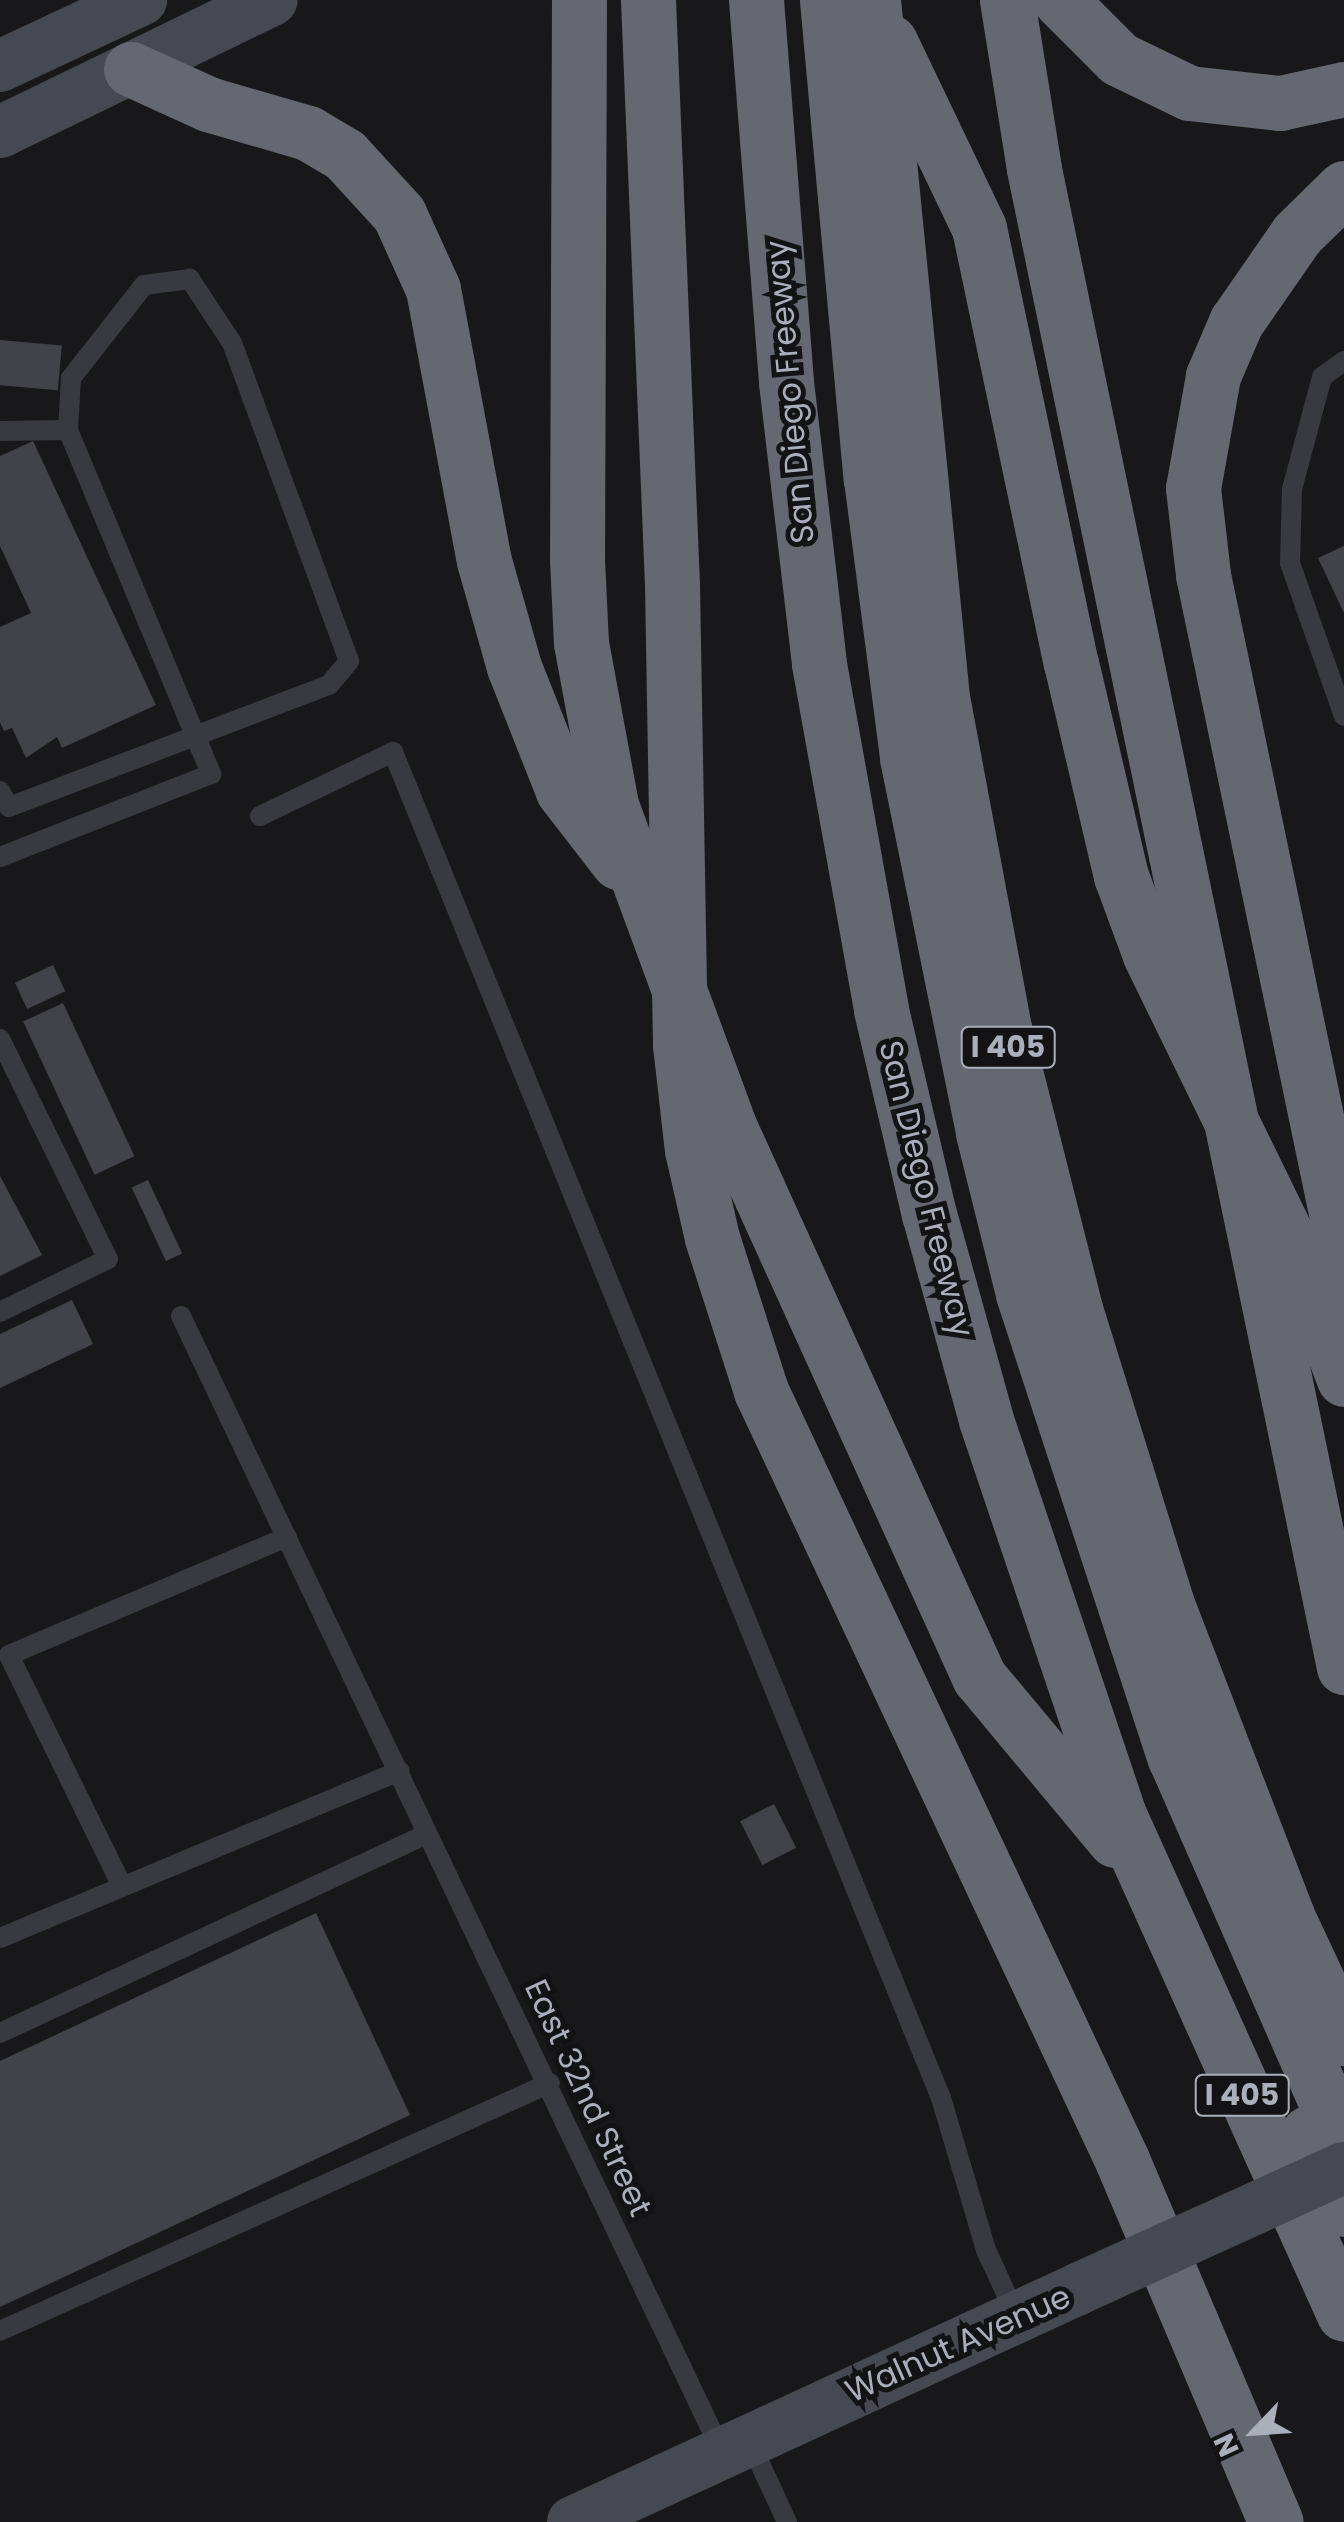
<!DOCTYPE html>
<style>
body{margin:0}
#map{position:relative;width:1344px;height:2522px;overflow:hidden;background:#18181b;font-family:Poppins,sans-serif}
div>[style]{position:absolute}
[style*='--x']{left:calc(var(--x)*1px);top:calc(var(--y)*1px);width:calc(var(--w)*1px);rotate:calc(var(--a)*1deg)}
.building>*{inset:0;background:#424348;transform-origin:0 0}
.lane>*{height:20px;margin:-10px;padding:0 10px;transform-origin:10px;border-radius:10px;background:#393a40}
.secondary>*{height:52px;margin:-26px;padding:0 26px;transform-origin:26px;border-radius:26px;background:#474950}
.highway>*{height:55px;margin:-27.5px;padding:0 27.5px;transform-origin:27.5px;border-radius:27.5px;background:#656871}
.secondary-bridge>*{height:52px;margin:-26px;padding:0 26px;transform-origin:26px;border-radius:26px;background:#474950}
.highway-bridge>*{height:55px;margin:-27.5px;padding:0 27.5px;transform-origin:27.5px;border-radius:27.5px;background:#656871}
span{translate:-50% -50%;white-space:nowrap;text-align:center;line-height:1.15;-webkit-text-stroke:10px #131316;paint-order:stroke}
.shield-label span{padding:2px 8px;background:#131316;border:2px solid;border-radius:8px;-webkit-text-stroke-width:0}
.shield-label{font-size:30px;color:#abafba;font-weight:700}
.street-label{font-size:32px;color:#abafba}
.north{position:absolute;left:1204px;top:2382px;width:100px;height:100px;-webkit-text-stroke:8px #131316;paint-order:stroke;rotate:245deg;font-size:28px;font-weight:700;line-height:40px;text-align:center;color:#abafba}
.north::after{content:'';display:block;margin:auto;width:35px;height:45px;background:#abafba;clip-path:polygon(50% 0,100% 100%,50% 72%,0 100%)}
</style>
<div id="map">
<div class="building">
<i style="left:0;top:340px;width:62px;height:45px;rotate:5deg"></i>
<i style="clip-path:polygon(33px 441px,156px 705px,62px 748px,57px 737px,26px 758px,12px 728px,4px 731px,0 722px,0 627px,31px 613px,0 546px,0 456px)"></i>
<i style="clip-path:polygon(1344px 546px,1344px 613px,1318px 558px)"></i>
<i style="left:53px;top:965px;width:29px;height:42px;rotate:65deg"></i>
<i style="left:63px;top:1003px;width:169px;height:44px;rotate:65deg"></i>
<i style="clip-path:polygon(0 1176px,42px 1255px,0 1276px)"></i>
<i style="left:148px;top:1180px;width:81px;height:18px;rotate:65deg"></i>
<i style="clip-path:polygon(72px 1300px,93px 1344px,0 1388px,0 1334px)"></i>
<i style="left:774px;top:1804px;width:49px;height:38px;rotate:63deg"></i>
<i style="clip-path:polygon(316px 1913px,410px 2115px,0 2307px,0 2061px)"></i>
</div>
<div class="lane">
<i style="--x:1344;--y:361;--w:27;--a:144"></i>
<i style="--x:1322;--y:377;--w:116;--a:105"></i>
<i style="--x:1292;--y:489;--w:74;--a:91.5"></i>
<i style="--x:1290;--y:563;--w:162;--a:70.6"></i>
<i style="--x:0;--y:431;--w:68;--a:-0.8"></i>
<i style="--x:68;--y:430;--w:373;--a:67.4"></i>
<i style="--x:211;--y:774;--w:227;--a:158.5"></i>
<i style="--x:0;--y:791;--w:18;--a:61"></i>
<i style="--x:9;--y:807;--w:342;--a:-20.9"></i>
<i style="--x:329;--y:685;--w:31;--a:-50"></i>
<i style="--x:349;--y:661;--w:339;--a:-110.2"></i>
<i style="--x:232;--y:343;--w:77;--a:-123.3"></i>
<i style="--x:190;--y:279;--w:46;--a:172.6"></i>
<i style="--x:144;--y:285;--w:118;--a:128.1"></i>
<i style="--x:71;--y:378;--w:52;--a:93.3"></i>
<i style="--x:260;--y:816;--w:148;--a:-25.7"></i>
<i style="--x:393;--y:752;--w:1453;--a:67.85"></i>
<i style="--x:941;--y:2098;--w:159;--a:73.5"></i>
<i style="--x:986;--y:2250;--w:72;--a:65.2"></i>
<i style="--x:0;--y:1039;--w:245;--a:63.9"></i>
<i style="--x:108;--y:1259;--w:120;--a:153.9"></i>
<i style="--x:181;--y:1316;--w:1256;--a:64.54"></i>
<i style="--x:122;--y:1886;--w:257;--a:-116.1"></i>
<i style="--x:9;--y:1655;--w:302;--a:-23"></i>
<i style="--x:0;--y:1938;--w:433;--a:-22.7"></i>
<i style="--x:0;--y:2033;--w:471;--a:-25"></i>
<i style="--x:0;--y:2331;--w:603;--a:-24.27"></i>
<i style="--x:750;--y:2442;--w:88;--a:65.2"></i>
</div>
<div class="secondary">
<i style="--x:0;--y:66;--w:156;--a:-25.1"></i>
<i style="--x:0;--y:132;--w:302;--a:-25.9"></i>
<i style="--x:573;--y:2522;--w:556;--a:-24.77"></i>
</div>
<div class="highway">
<i style="--x:579;--y:0;--w:559;--a:90.2"></i>
<i style="--x:577;--y:559;--w:84;--a:87.3"></i>
<i style="--x:581;--y:643;--w:165;--a:79.5"></i>
<i style="--x:611;--y:805;--w:344;--a:69.8"></i>
<i style="--x:730;--y:1128;--w:603;--a:65.6"></i>
<i style="--x:979;--y:1677;--w:212;--a:50.2"></i>
<i style="--x:648;--y:0;--w:585;--a:87.65"></i>
<i style="--x:756;--y:0;--w:383;--a:85.5"></i>
<i style="--x:786;--y:382;--w:284;--a:83.3"></i>
<i style="--x:819;--y:664;--w:352;--a:79.8"></i>
<i style="--x:881;--y:1010;--w:210;--a:76.8"></i>
<i style="--x:929;--y:1214;--w:214;--a:74.5"></i>
<i style="--x:986;--y:1420;--w:417;--a:71.4"></i>
<i style="--x:1119;--y:1815;--w:547;--a:65.73"></i>
<i style="--x:827;--y:0;--w:481;--a:84.8"></i>
<i style="--x:871;--y:479;--w:281;--a:82.6"></i>
<i style="--x:907;--y:758;--w:383;--a:78.5"></i>
<i style="--x:983;--y:1133;--w:166;--a:76"></i>
<i style="--x:1023;--y:1294;--w:488;--a:71.9"></i>
<i style="--x:1175;--y:1758;--w:420;--a:66.3"></i>
<i style="--x:873;--y:0;--w:700;--a:84.35"></i>
<i style="--x:942;--y:697;--w:337;--a:79.4"></i>
<i style="--x:1004;--y:1028;--w:290;--a:75.8"></i>
<i style="--x:1075;--y:1309;--w:307;--a:72.7"></i>
<i style="--x:1166;--y:1602;--w:337;--a:68.9"></i>
<i style="--x:1287;--y:1916;--w:135;--a:65"></i>
<i style="--x:1007;--y:0;--w:171;--a:80.9"></i>
<i style="--x:1034;--y:169;--w:1530;--a:78.31"></i>
<i style="--x:1060;--y:0;--w:83;--a:45"></i>
<i style="--x:1119;--y:59;--w:78;--a:25.9"></i>
<i style="--x:1189;--y:93;--w:92;--a:6.3"></i>
<i style="--x:1280;--y:103;--w:66;--a:-12.3"></i>
<i style="--x:890;--y:42;--w:206;--a:64.4"></i>
<i style="--x:979;--y:228;--w:445;--a:78.1"></i>
<i style="--x:131;--y:69;--w:85;--a:24.4"></i>
<i style="--x:208;--y:104;--w:104;--a:16.2"></i>
<i style="--x:308;--y:133;--w:43;--a:30.7"></i>
<i style="--x:345;--y:155;--w:80;--a:47.5"></i>
<i style="--x:399;--y:214;--w:82;--a:65.6"></i>
<i style="--x:433;--y:289;--w:277;--a:79.4"></i>
<i style="--x:484;--y:561;--w:110;--a:74.2"></i>
<i style="--x:514;--y:667;--w:133;--a:68.4"></i>
<i style="--x:563;--y:791;--w:90;--a:52.2"></i>
<i style="--x:1344;--y:188;--w:66;--a:135.6"></i>
<i style="--x:1297;--y:234;--w:107;--a:124.7"></i>
<i style="--x:1236;--y:322;--w:59;--a:113.1"></i>
<i style="--x:1213;--y:376;--w:114;--a:100.1"></i>
<i style="--x:1193;--y:488;--w:88;--a:83.4"></i>
<i style="--x:1203;--y:575;--w:666;--a:78.22"></i>
<i style="--x:1339;--y:1227;--w:57;--a:85"></i>
<i style="--x:712;--y:1238;--w:161;--a:72.2"></i>
<i style="--x:761;--y:1391;--w:850;--a:64.85"></i>
<i style="--x:1122;--y:2160;--w:393;--a:67"></i>
<i style="--x:1300;--y:1263;--w:124;--a:69.2"></i>
<i style="--x:1308;--y:2133;--w:84;--a:64.7"></i>
</div>
<div class="secondary-bridge">
<i style="--x:1078;--y:2289;--w:292;--a:-24.5"></i>
</div>
<div class="highway-bridge">
<i style="--x:672;--y:585;--w:460;--a:89"></i>
<i style="--x:680;--y:1045;--w:106;--a:83.5"></i>
<i style="--x:692;--y:1150;--w:90;--a:77.2"></i>
<i style="--x:1071;--y:663;--w:219;--a:76.8"></i>
<i style="--x:1121;--y:876;--w:84;--a:69.8"></i>
<i style="--x:1150;--y:955;--w:343;--a:64"></i>
</div>
<div class="shield-label">
<span style="left:1008px;top:1047px">I 405</span>
<span style="left:1242px;top:2095px">I 405</span>
</div>
<div class="street-label">
<span style="left:790px;top:392px;rotate:-95deg">San Diego Freeway</span>
<span style="left:926px;top:1189px;rotate:76deg">San Diego Freeway</span>
<span style="left:588px;top:2098px;rotate:65deg">East 32nd Street</span>
<span style="left:958px;top:2344px;rotate:-24deg">Walnut Avenue</span>
</div>
<div class="north">N</div>
</div>
